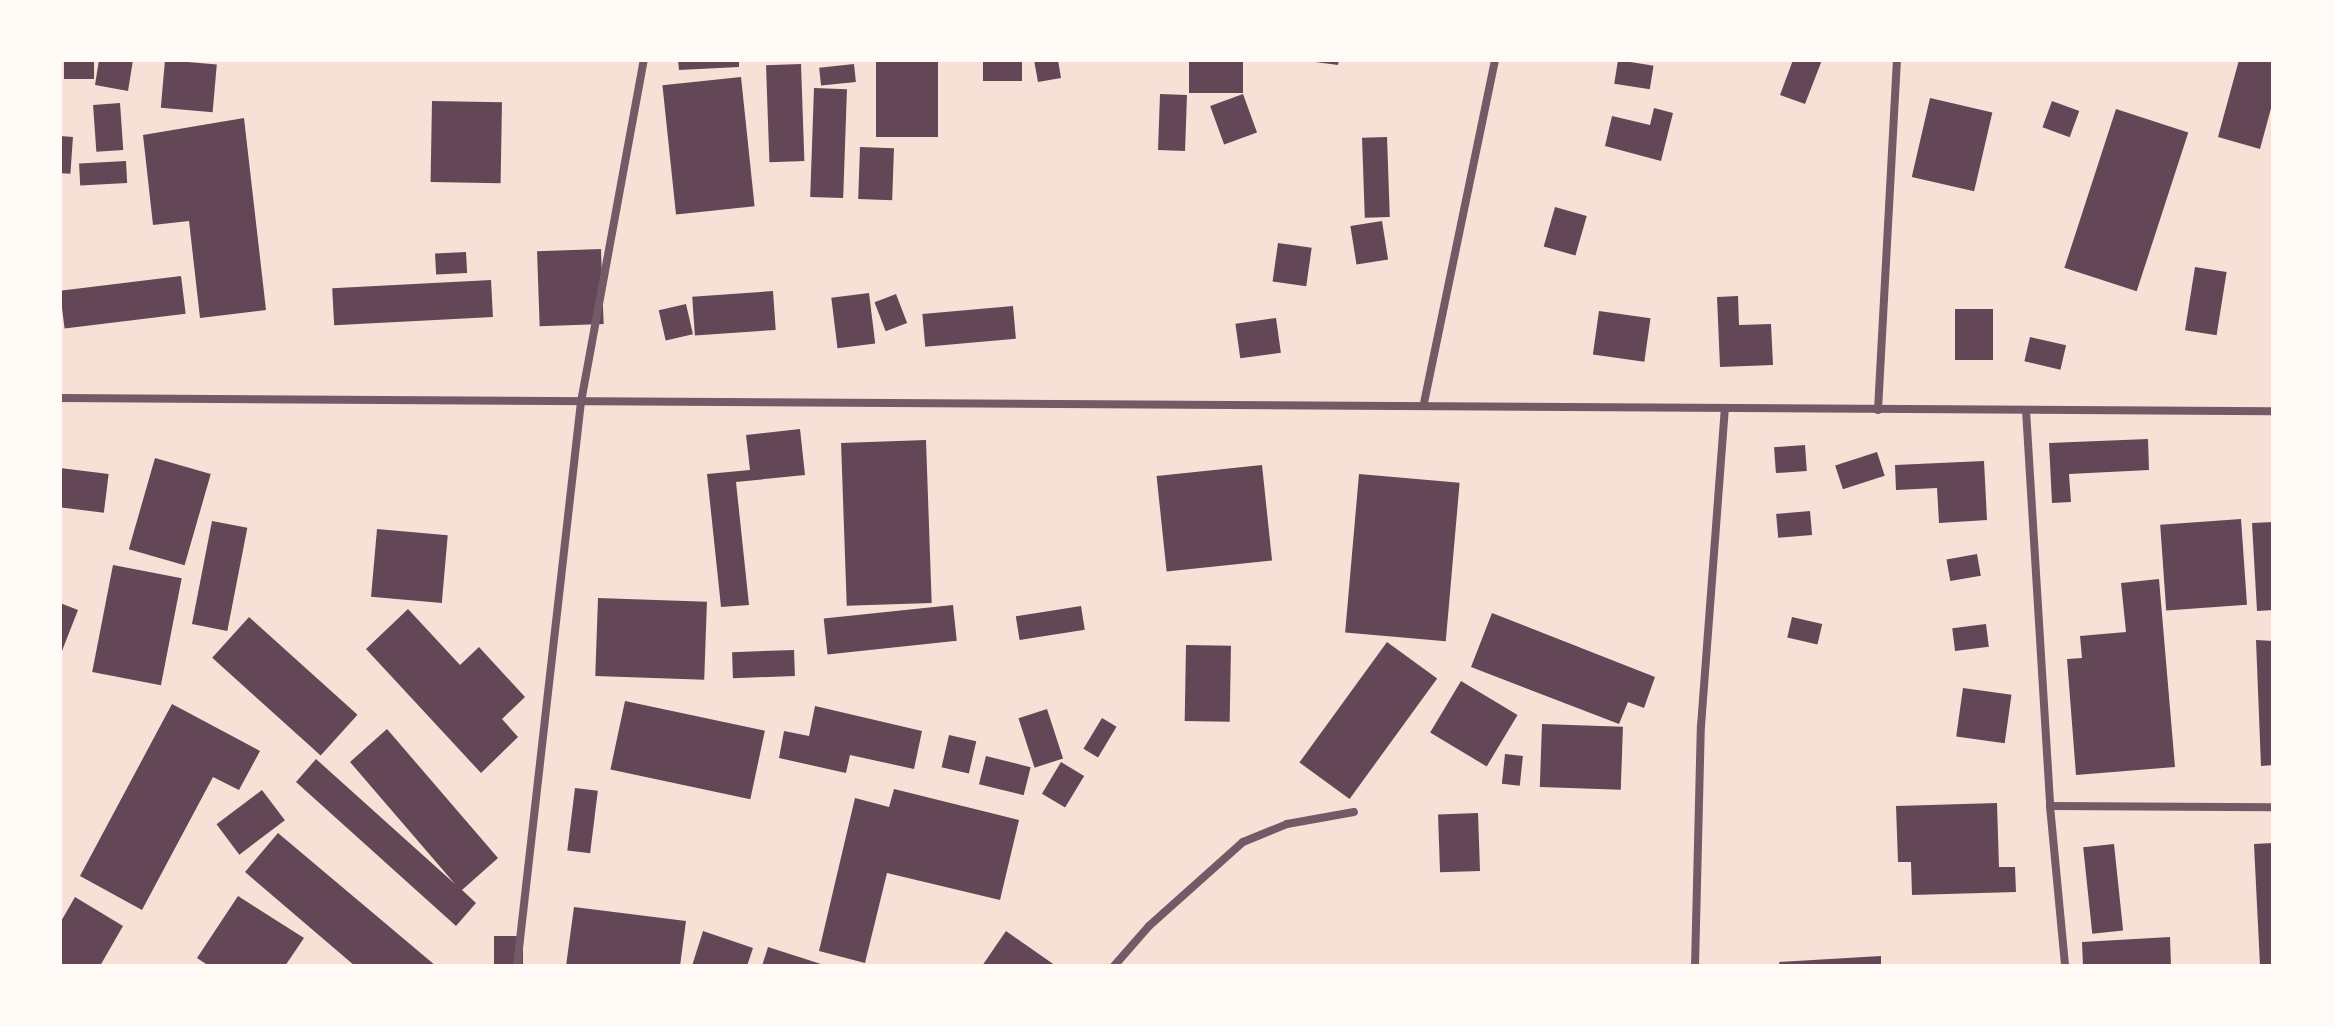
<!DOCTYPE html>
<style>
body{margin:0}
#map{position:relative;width:2333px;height:1026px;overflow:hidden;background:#f7e1d7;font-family:"Space Grotesk",sans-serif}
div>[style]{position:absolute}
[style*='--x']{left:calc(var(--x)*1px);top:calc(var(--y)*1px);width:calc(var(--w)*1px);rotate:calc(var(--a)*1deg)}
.building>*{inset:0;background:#644757;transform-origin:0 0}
.minor>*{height:8px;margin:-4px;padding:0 4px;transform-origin:4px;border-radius:4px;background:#755966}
span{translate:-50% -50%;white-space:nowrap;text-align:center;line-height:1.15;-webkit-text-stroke:7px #fffaf5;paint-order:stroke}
.frame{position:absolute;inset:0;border:62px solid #fffaf5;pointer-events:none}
</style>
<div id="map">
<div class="building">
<i style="left:64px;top:60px;width:30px;height:19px"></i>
<i style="clip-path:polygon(99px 60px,133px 60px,128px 91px,95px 85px)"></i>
<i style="left:165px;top:60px;width:52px;height:48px;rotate:5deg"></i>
<i style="clip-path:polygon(678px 60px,739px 60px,739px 67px,679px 70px)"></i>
<i style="left:876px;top:60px;width:62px;height:77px"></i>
<i style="left:983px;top:60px;width:39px;height:21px"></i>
<i style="clip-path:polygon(1034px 60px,1058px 60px,1061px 78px,1038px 82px)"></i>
<i style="left:1189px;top:60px;width:54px;height:33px"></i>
<i style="clip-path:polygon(1300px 60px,1339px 60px,1338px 65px)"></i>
<i style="left:1618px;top:60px;width:36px;height:24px;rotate:9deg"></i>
<i style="clip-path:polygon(1793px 60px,1822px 60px,1805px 104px,1780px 95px)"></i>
<i style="clip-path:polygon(2239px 60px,2273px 60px,2273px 101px,2260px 149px,2218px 137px)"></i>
<i style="left:801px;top:64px;width:97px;height:35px;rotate:88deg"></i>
<i style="left:854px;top:64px;width:18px;height:35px;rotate:84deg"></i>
<i style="left:741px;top:77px;width:130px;height:79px;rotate:84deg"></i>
<i style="left:814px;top:88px;width:33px;height:109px;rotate:2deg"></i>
<i style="left:1160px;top:94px;width:27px;height:56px;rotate:2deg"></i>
<i style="left:1243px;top:94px;width:41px;height:35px;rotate:70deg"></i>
<i style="left:1930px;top:98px;width:64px;height:81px;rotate:13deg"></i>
<i style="left:432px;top:101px;width:70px;height:81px;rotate:1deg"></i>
<i style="left:2052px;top:101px;width:29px;height:28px;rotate:20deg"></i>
<i style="left:120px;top:103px;width:47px;height:27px;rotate:86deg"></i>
<i style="clip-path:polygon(1654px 108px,1673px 113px,1661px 161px,1605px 146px,1612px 116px,1650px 125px)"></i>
<i style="left:2116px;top:109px;width:76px;height:167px;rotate:18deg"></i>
<i style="clip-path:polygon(244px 118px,266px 310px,200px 318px,189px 221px,153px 225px,143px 135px)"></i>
<i style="left:60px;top:136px;width:13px;height:37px;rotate:4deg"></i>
<i style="left:1387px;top:137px;width:80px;height:25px;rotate:88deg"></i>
<i style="left:860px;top:147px;width:34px;height:52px;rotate:2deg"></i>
<i style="left:126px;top:161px;width:22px;height:47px;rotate:87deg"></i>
<i style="left:1555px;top:207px;width:33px;height:41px;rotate:16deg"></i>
<i style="left:1382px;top:221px;width:39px;height:32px;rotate:81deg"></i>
<i style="left:1278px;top:243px;width:34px;height:39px;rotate:8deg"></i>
<i style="left:601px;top:249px;width:75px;height:64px;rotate:88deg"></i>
<i style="left:466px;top:252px;width:21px;height:31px;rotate:87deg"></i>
<i style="left:2195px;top:267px;width:32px;height:64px;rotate:9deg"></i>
<i style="left:181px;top:276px;width:38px;height:122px;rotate:83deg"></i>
<i style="left:491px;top:280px;width:37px;height:159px;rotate:87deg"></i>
<i style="left:773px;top:291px;width:39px;height:81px;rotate:86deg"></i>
<i style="left:869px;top:293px;width:51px;height:38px;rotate:83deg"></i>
<i style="left:896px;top:294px;width:31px;height:23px;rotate:69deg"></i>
<i style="clip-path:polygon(1738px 296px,1739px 325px,1771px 324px,1773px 365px,1720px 367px,1717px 297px)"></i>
<i style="left:686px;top:304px;width:31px;height:28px;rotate:77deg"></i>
<i style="left:1013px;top:306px;width:33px;height:91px;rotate:85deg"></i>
<i style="left:1955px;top:309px;width:38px;height:51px"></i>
<i style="left:1599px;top:311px;width:52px;height:44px;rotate:8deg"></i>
<i style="left:1276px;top:318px;width:35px;height:41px;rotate:82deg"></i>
<i style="left:2030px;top:337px;width:37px;height:25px;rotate:13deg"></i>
<i style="clip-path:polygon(800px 429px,805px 475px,736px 482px,749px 605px,721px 607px,707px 474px,750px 470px,746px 435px)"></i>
<i style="clip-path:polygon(2148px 439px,2149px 470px,2069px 474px,2071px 502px,2052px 503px,2049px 443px)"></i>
<i style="left:926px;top:440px;width:163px;height:85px;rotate:88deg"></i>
<i style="left:1805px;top:445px;width:26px;height:31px;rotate:86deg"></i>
<i style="left:1877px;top:452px;width:25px;height:44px;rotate:72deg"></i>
<i style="left:155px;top:458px;width:58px;height:95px;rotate:16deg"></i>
<i style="clip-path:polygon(1984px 461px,1987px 520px,1939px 523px,1937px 488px,1896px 490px,1895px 465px)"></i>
<i style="left:1262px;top:465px;width:96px;height:106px;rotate:84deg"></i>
<i style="left:60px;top:468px;width:49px;height:39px;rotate:7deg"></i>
<i style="left:1359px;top:474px;width:101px;height:159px;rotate:5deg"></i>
<i style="left:1810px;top:511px;width:24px;height:34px;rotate:85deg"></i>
<i style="left:2241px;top:519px;width:86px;height:81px;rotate:86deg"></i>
<i style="left:212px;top:521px;width:36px;height:105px;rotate:11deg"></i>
<i style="clip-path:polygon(2273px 522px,2273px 610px,2257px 611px,2252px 523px)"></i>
<i style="left:377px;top:529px;width:71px;height:68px;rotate:5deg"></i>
<i style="left:1977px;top:554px;width:22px;height:31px;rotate:80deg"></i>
<i style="left:113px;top:565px;width:70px;height:109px;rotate:11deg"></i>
<i style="clip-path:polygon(2159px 579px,2175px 767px,2076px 775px,2067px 659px,2082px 658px,2080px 636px,2126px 632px,2121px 583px)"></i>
<i style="left:598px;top:598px;width:109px;height:78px;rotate:2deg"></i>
<i style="clip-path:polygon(60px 603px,78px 610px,60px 656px)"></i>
<i style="left:953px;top:605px;width:36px;height:130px;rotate:84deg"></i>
<i style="left:1081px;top:606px;width:24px;height:66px;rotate:81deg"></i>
<i style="clip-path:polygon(408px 609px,460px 665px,479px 647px,525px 697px,502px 719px,518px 737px,481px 773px,366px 649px)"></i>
<i style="clip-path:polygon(1492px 613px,1655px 677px,1644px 708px,1628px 702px,1619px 724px,1471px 667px)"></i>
<i style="left:249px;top:617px;width:146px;height:55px;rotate:42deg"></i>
<i style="left:1792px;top:617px;width:31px;height:21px;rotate:13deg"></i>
<i style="left:1986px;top:624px;width:23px;height:34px;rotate:83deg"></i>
<i style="clip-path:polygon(2256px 640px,2273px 641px,2273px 765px,2261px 766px)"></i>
<i style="left:1387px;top:642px;width:62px;height:149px;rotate:36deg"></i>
<i style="left:1186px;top:645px;width:45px;height:76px;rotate:1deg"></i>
<i style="left:794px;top:650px;width:26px;height:62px;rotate:88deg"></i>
<i style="left:1461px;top:681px;width:66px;height:60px;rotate:31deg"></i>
<i style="left:1963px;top:688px;width:49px;height:49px;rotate:8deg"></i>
<i style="left:625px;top:701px;width:143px;height:70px;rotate:12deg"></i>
<i style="clip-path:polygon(172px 704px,260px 751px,239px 790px,213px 777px,142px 910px,80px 876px)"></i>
<i style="clip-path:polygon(815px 706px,922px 731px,914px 769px,850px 755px,846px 773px,779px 758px,784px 731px,809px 736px)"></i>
<i style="left:1047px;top:709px;width:52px;height:30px;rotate:72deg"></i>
<i style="left:1102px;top:718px;width:17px;height:36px;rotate:31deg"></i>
<i style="left:1542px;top:724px;width:81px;height:63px;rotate:2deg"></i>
<i style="clip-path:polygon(387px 729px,498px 858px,462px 890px,476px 903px,456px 926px,296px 782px,316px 759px,455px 884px,350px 762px)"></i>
<i style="left:949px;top:735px;width:28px;height:33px;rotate:13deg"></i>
<i style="left:1505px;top:754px;width:18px;height:30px;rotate:6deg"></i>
<i style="left:986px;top:756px;width:46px;height:29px;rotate:14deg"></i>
<i style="left:1061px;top:762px;width:27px;height:37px;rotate:31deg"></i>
<i style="left:575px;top:788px;width:23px;height:63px;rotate:7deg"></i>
<i style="clip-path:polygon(894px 789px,1019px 820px,1000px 900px,887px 873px,865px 963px,819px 951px,855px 798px,889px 807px)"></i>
<i style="left:262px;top:790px;width:38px;height:57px;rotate:53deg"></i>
<i style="clip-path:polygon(1997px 803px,1999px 867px,2015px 867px,2016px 892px,1912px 895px,1911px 862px,1898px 862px,1896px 806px)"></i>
<i style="left:1478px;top:813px;width:58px;height:40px;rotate:88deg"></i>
<i style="clip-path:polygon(278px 833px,436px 966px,355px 966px,245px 872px)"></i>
<i style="clip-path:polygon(2273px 843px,2273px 966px,2260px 966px,2254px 844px)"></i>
<i style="left:2114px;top:844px;width:87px;height:31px;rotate:84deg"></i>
<i style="clip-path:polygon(238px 896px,304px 938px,285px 966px,209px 966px,197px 958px)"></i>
<i style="clip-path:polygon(75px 897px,123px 926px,100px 966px,60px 966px,60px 923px)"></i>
<i style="clip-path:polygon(574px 907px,686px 921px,680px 966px,566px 966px)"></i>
<i style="clip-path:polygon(703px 931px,753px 948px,747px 966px,692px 966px)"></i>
<i style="clip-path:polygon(1006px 931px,1056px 966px,982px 966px)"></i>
<i style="left:494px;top:936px;width:29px;height:30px"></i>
<i style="clip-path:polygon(2170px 937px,2171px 966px,2083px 966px,2082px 942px)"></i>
<i style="clip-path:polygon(768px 947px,824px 965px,824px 966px,762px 966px)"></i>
<i style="clip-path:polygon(1881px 956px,1881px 966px,1780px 966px,1779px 962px)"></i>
</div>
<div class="minor">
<i style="--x:60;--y:398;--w:2213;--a:0.34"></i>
<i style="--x:1424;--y:403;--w:350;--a:-78.3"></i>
<i style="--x:1878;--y:410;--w:351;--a:-86.9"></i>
<i style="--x:2026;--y:410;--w:397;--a:86.5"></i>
<i style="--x:2050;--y:806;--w:161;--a:84.6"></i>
<i style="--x:2050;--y:806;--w:223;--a:0.3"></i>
<i style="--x:517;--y:966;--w:568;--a:-83.53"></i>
<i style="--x:581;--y:402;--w:348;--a:-79.6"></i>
<i style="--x:1114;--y:966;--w:53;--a:-48.8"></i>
<i style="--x:1149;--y:926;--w:126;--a:-41.8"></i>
<i style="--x:1243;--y:842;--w:48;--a:-22.2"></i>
<i style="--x:1287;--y:824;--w:68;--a:-10.2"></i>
<i style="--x:1695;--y:966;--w:240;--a:-88.6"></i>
<i style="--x:1701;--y:726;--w:317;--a:-85.7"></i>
</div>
<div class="frame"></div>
</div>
